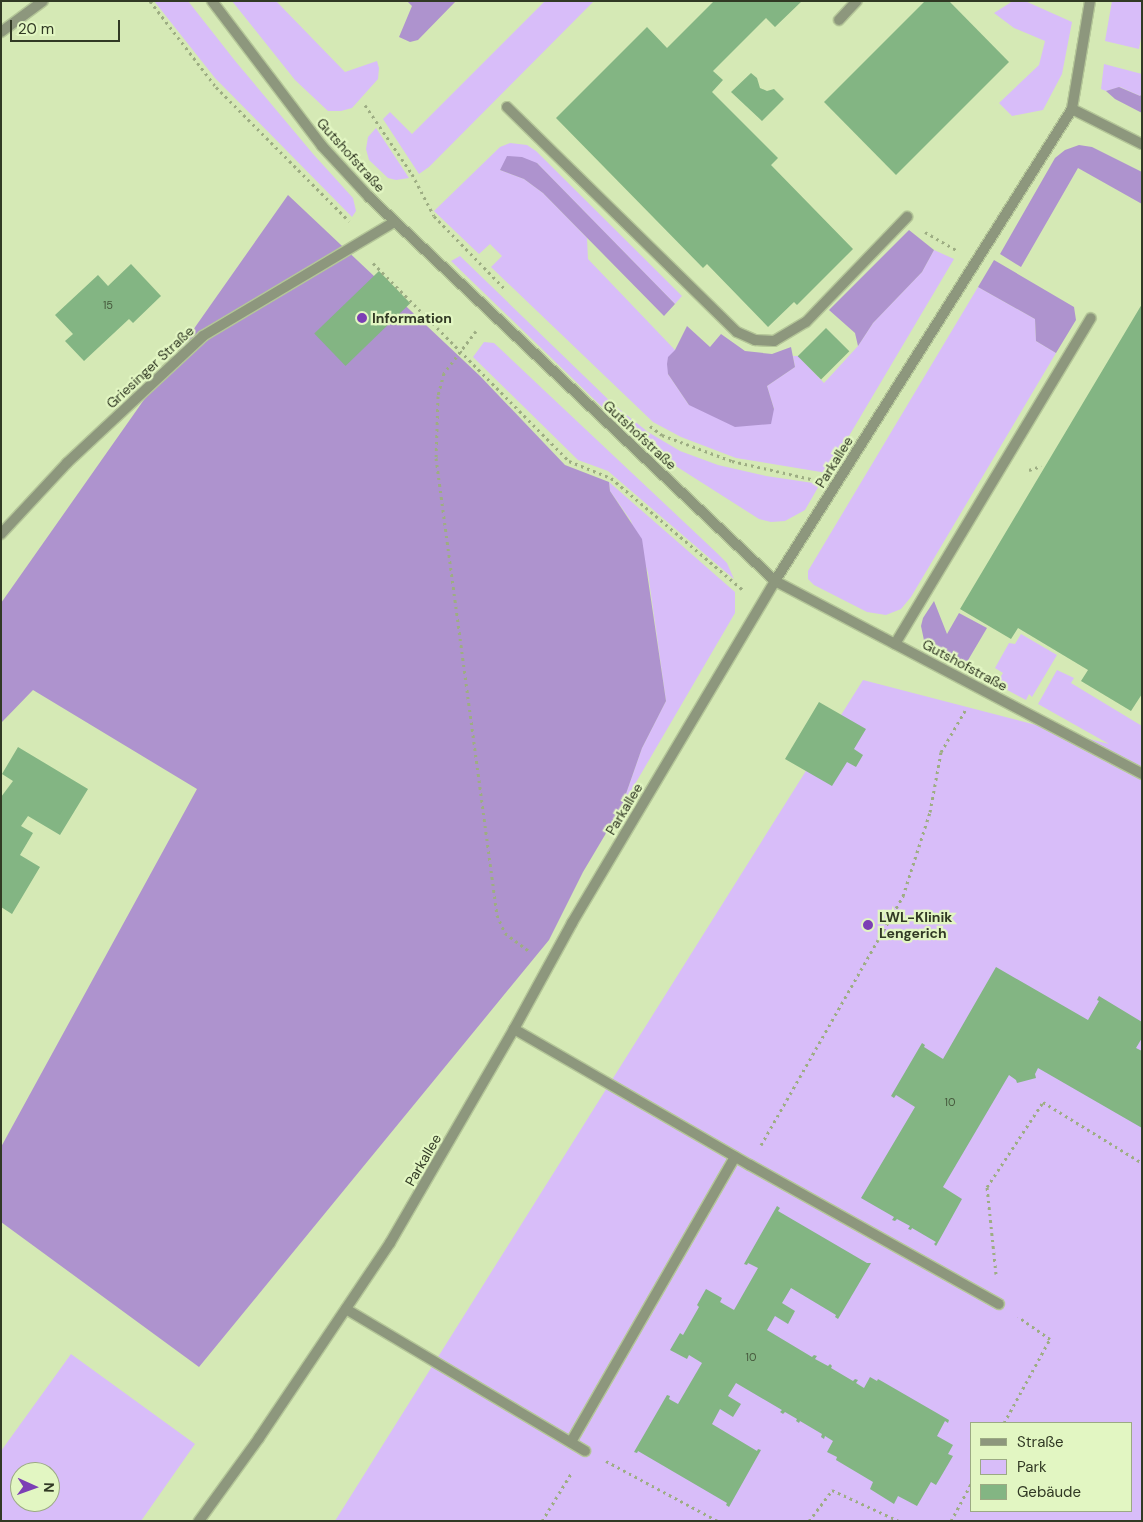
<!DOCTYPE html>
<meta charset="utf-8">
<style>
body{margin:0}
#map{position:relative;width:1143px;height:1522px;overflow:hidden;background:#d5e9b5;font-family:"DM Sans",sans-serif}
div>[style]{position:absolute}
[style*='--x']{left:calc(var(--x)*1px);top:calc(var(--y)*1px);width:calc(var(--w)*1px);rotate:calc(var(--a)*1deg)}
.green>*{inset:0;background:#d8bdf9}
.forest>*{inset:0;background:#ae93ce}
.building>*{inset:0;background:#83b583;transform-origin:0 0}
.path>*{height:3px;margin-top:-1.5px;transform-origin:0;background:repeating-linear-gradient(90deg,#9dad83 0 2.5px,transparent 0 6.5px)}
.roads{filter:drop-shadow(1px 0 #b4c698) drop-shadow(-1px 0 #b4c698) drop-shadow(0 1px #b4c698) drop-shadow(0 -1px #b4c698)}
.lane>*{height:10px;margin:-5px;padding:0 5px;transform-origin:5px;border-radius:5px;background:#8d977d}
.street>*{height:10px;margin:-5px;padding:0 5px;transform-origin:5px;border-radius:5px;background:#8d977d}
.dots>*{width:14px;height:14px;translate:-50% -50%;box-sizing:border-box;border:2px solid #e2f6c2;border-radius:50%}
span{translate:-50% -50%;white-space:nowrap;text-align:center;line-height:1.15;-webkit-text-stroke:4.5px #e2f6c2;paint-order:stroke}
.number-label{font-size:11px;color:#46583c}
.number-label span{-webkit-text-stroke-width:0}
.street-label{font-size:14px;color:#313924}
.poi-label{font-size:14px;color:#313924;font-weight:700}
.left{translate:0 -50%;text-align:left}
.frame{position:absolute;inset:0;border:2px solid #313924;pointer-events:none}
.legend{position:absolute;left:970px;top:1422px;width:162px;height:90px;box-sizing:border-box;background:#e2f6c2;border:1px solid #9baa83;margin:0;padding:6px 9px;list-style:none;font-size:15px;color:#313924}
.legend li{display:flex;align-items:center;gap:10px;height:25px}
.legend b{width:25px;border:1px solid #9baa83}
.north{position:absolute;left:10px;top:1462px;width:50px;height:50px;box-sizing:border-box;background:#e2f6c2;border:1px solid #9baa83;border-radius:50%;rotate:92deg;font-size:14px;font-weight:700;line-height:20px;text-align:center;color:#313924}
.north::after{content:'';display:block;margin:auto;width:18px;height:22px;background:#7c3fb5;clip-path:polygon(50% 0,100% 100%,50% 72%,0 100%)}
.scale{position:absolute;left:10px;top:20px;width:110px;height:22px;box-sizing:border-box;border:2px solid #313924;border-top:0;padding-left:6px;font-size:15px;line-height:18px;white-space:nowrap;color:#313924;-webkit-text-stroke:4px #e2f6c2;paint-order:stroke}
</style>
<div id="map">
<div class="green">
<i style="clip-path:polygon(154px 1px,188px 1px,236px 62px,314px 155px,353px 198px,356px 211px,352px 217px,215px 78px)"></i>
<i style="clip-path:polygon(232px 1px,276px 1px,345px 72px,377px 61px,379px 68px,378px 79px,352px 108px,341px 111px,328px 111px,295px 80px)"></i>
<i style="clip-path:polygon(545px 1px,594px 1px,429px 167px,419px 174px,383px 119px,390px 112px,412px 134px)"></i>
<i style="clip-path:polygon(1013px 1px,1025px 1px,1072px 22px,1062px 74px,1043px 110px,1012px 116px,999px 103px,1039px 65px,1045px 41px,1014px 28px,994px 13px)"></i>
<i style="clip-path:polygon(1112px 1px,1142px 1px,1142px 32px,1139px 49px,1105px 41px)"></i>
<i style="clip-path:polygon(1104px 64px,1142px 74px,1142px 94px,1140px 96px,1120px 87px,1106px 91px,1101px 89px)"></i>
<i style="clip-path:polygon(376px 128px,409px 178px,396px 180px,388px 178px,369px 160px,366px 149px,368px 137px)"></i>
<i style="clip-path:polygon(510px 143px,527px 145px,536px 151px,682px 296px,675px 304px,537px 163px,500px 170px,524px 179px,543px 193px,587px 238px,588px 259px,675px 350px,668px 374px,689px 405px,774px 409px,767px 386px,795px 367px,793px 356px,798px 356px,824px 383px,858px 346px,873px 323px,922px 272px,934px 250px,954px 259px,827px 473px,736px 458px,681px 437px,653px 422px,491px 267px,502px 256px,490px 244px,479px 254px,434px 211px,500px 147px)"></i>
<i style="clip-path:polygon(460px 256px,613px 404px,648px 432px,680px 451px,718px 465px,766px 476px,820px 484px,805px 510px,785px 521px,771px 522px,759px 519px,649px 449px,631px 435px,451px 261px)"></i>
<i style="clip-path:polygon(978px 287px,1035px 319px,1036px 341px,1056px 353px,911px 597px,901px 609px,886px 615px,867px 612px,814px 585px,808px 579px,808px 571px)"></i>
<i style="clip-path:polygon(484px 342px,494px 343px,718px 554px,727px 563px,734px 579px,608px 471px,578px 460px,473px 357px)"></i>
<i style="clip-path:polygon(609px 482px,735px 592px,735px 613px,621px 808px,642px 748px,666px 701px,648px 573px,631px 521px,610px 491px)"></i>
<i style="clip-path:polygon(1021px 634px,1057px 655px,1032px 697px,1029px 694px,1026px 700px,996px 684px,1003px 673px,995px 668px,1009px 643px,1015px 644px)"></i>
<i style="clip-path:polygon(evenodd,1057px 670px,1074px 678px,1071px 683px,1142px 726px,1142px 1521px,335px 1521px,863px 680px,1109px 744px,1038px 704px,1057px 670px,972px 1423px,1132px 1423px,1132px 1511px,972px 1511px,972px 1423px)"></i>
<i style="clip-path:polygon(evenodd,71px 1354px,195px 1444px,141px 1521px,1px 1521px,1px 1451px,71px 1354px,20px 1472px,50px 1472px,50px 1502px,20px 1502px,20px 1472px)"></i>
</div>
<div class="forest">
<i style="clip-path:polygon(407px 1px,456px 1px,418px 40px,410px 42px,399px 37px,412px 6px)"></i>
<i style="clip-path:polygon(1119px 87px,1140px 96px,1142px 94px,1142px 113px,1115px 99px,1106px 91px)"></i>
<i style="clip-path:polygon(1079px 145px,1092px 147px,1142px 172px,1142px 204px,1078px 168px,1021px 267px,1000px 254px,1055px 158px,1065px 150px)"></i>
<i style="clip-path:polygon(507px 156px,522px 157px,537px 163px,675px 304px,664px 316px,543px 193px,524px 179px,500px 170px)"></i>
<i style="clip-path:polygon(288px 195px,480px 376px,565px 465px,609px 482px,610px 491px,642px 539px,666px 701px,642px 748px,621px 808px,583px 872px,549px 940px,199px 1367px,1px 1222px,1px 1147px,197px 789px,33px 690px,1px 723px,1px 603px)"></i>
<i style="clip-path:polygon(909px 230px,934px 250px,922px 272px,873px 323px,858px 346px,855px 333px,829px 310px)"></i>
<i style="clip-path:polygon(994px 260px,1074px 307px,1076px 320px,1056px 353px,1036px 341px,1035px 319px,978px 287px)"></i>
<i style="clip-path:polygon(687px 326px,710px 347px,721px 334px,745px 351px,772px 354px,791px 347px,795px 367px,767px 386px,774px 409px,771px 424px,735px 427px,689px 405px,668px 374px,667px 364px,668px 357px,675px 350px)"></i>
<i style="clip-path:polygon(934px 601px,947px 634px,959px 613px,987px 628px,964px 667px,925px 645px,921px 626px,923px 618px)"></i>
</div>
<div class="building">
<i style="clip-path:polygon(714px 1px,802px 1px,775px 27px,766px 18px,713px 71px,723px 80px,712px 92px,778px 158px,771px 165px,853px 249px,797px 305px,794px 302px,768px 327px,707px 264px,703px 268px,556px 118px,647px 27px,667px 48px)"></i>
<i style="clip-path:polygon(925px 1px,949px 1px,1009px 62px,896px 175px,824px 102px)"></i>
<i style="clip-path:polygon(751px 73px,757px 78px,760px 88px,767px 91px,774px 89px,784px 99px,762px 121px,731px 92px)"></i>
<i style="clip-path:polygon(131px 264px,161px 296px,133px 323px,129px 319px,84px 361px,65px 341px,73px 334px,55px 315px,98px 275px,108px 286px)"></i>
<i style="left:379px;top:271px;width:45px;height:90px;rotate:46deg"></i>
<i style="clip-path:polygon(1142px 304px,1142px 694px,1131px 711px,1081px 681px,1088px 670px,1018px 628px,1011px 639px,960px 609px)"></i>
<i style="left:826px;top:328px;width:33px;height:40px;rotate:45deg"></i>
<i style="clip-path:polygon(819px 702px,866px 729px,854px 749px,863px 755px,856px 767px,847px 762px,832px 786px,785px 759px)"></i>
<i style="clip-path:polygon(18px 747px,88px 789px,60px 835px,28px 816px,21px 826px,33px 833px,20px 855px,40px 867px,12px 914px,1px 907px,1px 797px,13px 781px,2px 774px)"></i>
<i style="clip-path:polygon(996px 967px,1088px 1020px,1099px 1001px,1097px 1000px,1099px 996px,1142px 1022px,1142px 1038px,1136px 1048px,1142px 1051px,1142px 1128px,1038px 1068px,1035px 1074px,1036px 1078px,1017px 1083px,1016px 1080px,1009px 1075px,943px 1187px,962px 1199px,936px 1246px,934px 1244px,936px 1242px,912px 1228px,911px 1230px,908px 1229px,910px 1226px,897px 1219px,895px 1221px,892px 1220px,894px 1217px,861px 1198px,915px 1107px,896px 1095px,894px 1098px,891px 1096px,922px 1043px,925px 1045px,924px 1047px,943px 1059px)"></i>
<i style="clip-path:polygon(777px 1206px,780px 1208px,778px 1211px,867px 1263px,871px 1263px,838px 1319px,835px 1317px,836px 1315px,791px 1288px,782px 1303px,795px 1311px,788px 1324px,775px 1316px,767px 1330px,812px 1357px,814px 1355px,817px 1356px,815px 1359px,828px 1366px,830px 1364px,832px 1366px,831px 1368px,853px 1381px,855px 1379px,858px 1380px,856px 1383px,864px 1388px,870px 1377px,877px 1381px,878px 1379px,949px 1420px,948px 1423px,945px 1421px,937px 1436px,953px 1445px,948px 1454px,953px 1456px,936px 1485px,931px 1482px,917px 1506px,898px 1496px,894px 1504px,870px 1489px,873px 1482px,836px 1460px,837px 1457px,827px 1452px,833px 1441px,825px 1436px,824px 1439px,821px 1437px,822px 1434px,800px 1421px,799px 1423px,796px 1421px,797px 1419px,785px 1412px,783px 1414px,780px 1412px,782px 1410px,736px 1383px,728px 1396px,741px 1404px,733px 1417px,720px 1409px,712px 1424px,757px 1451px,758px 1449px,761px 1450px,729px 1507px,726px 1505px,727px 1503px,638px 1451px,637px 1453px,634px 1452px,667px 1395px,670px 1396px,669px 1399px,678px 1404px,702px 1363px,689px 1355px,687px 1359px,670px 1350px,680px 1333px,683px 1335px,699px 1307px,697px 1305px,706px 1289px,722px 1298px,720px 1302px,734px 1310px,758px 1268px,748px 1263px,747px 1265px,744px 1264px)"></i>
</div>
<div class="path">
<i style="--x:150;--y:1;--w:108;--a:52.5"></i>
<i style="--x:216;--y:87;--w:189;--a:45.2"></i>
<i style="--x:365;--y:105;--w:83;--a:55.7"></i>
<i style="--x:412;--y:174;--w:47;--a:62.4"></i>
<i style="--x:434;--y:216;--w:100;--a:45.8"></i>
<i style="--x:925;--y:232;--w:36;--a:30"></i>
<i style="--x:373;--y:263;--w:279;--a:45.3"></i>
<i style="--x:569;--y:461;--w:45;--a:22"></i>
<i style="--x:611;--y:478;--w:172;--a:40.3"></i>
<i style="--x:476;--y:331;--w:53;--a:127.3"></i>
<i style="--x:444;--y:373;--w:24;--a:105"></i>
<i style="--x:438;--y:396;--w:62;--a:91.8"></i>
<i style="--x:436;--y:458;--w:461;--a:82.4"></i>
<i style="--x:497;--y:915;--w:20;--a:66"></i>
<i style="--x:505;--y:933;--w:30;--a:37"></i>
<i style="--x:650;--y:426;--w:15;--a:37"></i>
<i style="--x:662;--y:435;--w:75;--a:20.4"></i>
<i style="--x:732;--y:461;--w:81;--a:12.8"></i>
<i style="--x:1029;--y:470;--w:13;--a:-18"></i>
<i style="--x:761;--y:1145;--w:287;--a:-60.3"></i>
<i style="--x:903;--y:896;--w:88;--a:-72.2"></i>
<i style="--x:930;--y:812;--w:61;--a:-79.6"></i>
<i style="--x:941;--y:752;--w:50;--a:-59.8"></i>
<i style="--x:996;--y:1274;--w:87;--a:-95.9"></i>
<i style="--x:987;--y:1187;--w:102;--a:-56.6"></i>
<i style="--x:1043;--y:1102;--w:116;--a:31.6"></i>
<i style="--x:1004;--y:1423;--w:96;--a:-61.3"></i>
<i style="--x:1050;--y:1339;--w:39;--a:-145"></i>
<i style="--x:606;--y:1461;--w:127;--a:28.2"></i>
<i style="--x:542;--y:1521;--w:57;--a:-58.5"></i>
<i style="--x:809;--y:1521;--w:39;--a:-53"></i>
<i style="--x:832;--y:1490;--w:74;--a:24.8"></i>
<i style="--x:951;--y:1521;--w:44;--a:-61.7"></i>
</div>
<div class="roads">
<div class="lane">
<i style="--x:1090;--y:1;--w:109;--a:99.5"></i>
<i style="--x:1072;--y:109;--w:78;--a:26.6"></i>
<i style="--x:839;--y:20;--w:26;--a:-47"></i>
<i style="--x:507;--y:107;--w:322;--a:44.4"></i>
<i style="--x:737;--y:332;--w:20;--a:24"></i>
<i style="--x:755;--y:340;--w:19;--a:3"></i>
<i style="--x:774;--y:341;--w:37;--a:-31"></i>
<i style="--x:806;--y:322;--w:146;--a:-46.1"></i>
<i style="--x:895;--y:644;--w:380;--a:-59"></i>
<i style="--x:514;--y:1029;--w:272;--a:30"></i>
<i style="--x:750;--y:1165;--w:285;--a:29.2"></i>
<i style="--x:346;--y:1309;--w:278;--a:30.7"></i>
<i style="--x:571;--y:1442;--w:329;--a:-60.1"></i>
</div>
<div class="street">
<i style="--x:212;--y:1;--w:182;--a:52.8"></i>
<i style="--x:322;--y:146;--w:69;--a:47.3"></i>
<i style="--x:369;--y:197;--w:559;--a:43.4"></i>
<i style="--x:775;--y:581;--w:415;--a:27.7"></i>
<i style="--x:1;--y:32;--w:52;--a:-36.4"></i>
<i style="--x:1;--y:534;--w:97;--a:-47.1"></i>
<i style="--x:67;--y:463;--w:186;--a:-43"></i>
<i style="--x:203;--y:336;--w:222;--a:-30.8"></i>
<i style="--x:199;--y:1521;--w:102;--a:-54.1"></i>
<i style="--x:259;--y:1438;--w:235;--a:-56.1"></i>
<i style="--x:390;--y:1243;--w:247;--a:-59.9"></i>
<i style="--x:514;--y:1029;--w:121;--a:-61.3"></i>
<i style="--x:572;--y:923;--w:398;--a:-59.3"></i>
<i style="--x:775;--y:581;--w:558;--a:-57.82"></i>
</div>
</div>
<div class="dots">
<i style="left:362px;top:318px;background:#7c3fb5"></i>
<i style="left:868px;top:925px;background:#7c3fb5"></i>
</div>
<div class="number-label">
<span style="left:108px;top:305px">15</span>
<span style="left:950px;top:1102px">10</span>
<span style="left:751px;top:1357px">10</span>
</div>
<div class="street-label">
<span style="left:351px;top:155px;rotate:48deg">Gutshofstraße</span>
<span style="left:150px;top:367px;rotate:-43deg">Griesinger Straße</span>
<span style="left:640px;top:435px;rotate:43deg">Gutshofstraße</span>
<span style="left:834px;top:462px;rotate:-58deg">Parkallee</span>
<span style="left:965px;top:665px;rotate:28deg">Gutshofstraße</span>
<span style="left:624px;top:809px;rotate:-59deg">Parkallee</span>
<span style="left:423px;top:1160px;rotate:-60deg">Parkallee</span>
</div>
<div class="poi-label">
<span class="left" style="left:372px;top:318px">Information</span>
<span class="left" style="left:879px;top:925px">LWL-Klinik<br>Lengerich</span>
</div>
<div class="frame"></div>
<ul class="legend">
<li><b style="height:6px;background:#8d977d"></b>Straße</li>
<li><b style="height:14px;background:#d8bdf9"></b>Park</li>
<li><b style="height:14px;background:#83b583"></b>Gebäude</li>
</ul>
<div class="north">N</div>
<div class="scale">20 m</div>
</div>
